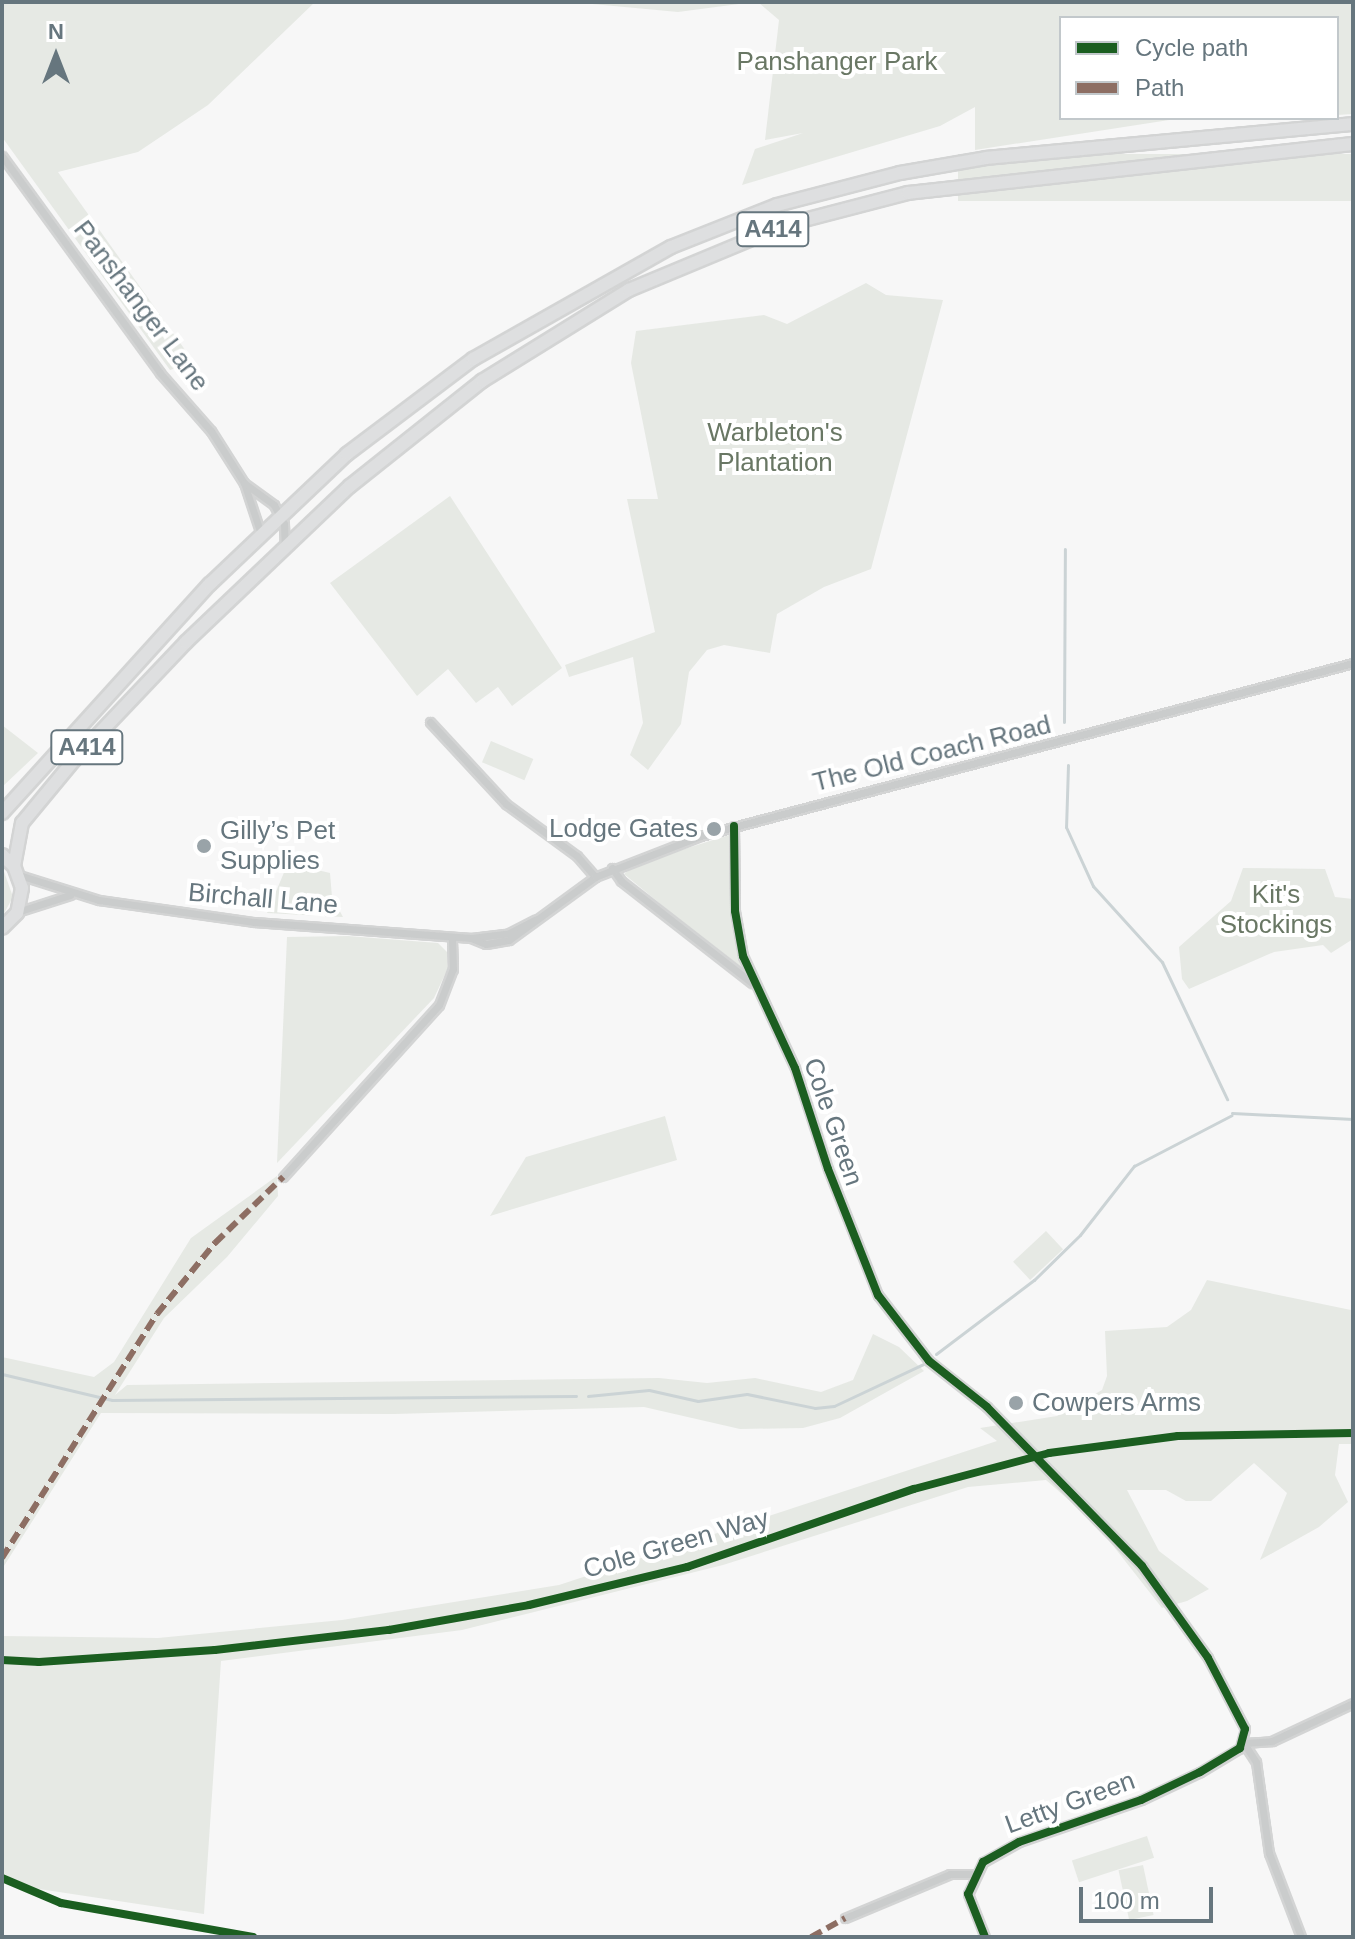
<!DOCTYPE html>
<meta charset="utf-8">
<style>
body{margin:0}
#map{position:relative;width:1355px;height:1939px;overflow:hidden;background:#f7f7f7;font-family:Arial,sans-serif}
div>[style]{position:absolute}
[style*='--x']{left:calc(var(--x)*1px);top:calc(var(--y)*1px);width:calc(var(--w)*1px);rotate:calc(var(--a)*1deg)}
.green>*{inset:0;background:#e6e9e4;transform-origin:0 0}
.stream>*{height:3px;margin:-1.5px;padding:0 1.5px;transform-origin:1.5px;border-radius:1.5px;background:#cbd3d5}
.roads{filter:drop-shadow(2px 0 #d3d4d4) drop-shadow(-2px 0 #d3d4d4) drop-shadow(0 2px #d3d4d4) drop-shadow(0 -2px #d3d4d4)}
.minor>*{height:7px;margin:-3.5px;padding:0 3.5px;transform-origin:3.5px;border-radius:3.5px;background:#cacccc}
.trunk>*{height:12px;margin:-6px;padding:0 6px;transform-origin:6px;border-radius:6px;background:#dedfe0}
.quiet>*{height:6px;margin-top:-3px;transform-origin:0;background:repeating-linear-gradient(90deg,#8d6e63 0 12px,transparent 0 18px)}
.cycleway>*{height:8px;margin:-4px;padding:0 4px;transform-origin:4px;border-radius:4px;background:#1b5e20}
.dots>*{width:22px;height:22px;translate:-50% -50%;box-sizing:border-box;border:4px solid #fff;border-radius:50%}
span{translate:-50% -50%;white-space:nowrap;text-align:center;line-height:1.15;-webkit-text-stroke:8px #fff;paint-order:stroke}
.shield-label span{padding:2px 6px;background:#fff;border:2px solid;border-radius:6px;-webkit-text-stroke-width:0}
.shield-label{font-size:24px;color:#66767e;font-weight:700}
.park-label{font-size:26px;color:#697764}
.street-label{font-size:26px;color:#66767e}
.poi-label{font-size:26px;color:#66767e}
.right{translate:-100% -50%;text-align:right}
.left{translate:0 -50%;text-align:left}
.frame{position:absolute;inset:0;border:4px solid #66767e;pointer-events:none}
.legend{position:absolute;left:1059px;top:16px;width:280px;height:104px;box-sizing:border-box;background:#fff;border:2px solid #c2c8cb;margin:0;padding:10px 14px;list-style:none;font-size:24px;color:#66767e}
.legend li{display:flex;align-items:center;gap:16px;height:40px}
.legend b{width:40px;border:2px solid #c2c8cb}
.north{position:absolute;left:16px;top:16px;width:80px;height:80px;-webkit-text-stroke:6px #fff;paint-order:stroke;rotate:0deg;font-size:22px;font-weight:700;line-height:32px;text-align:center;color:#66767e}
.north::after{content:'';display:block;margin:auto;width:28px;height:36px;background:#66767e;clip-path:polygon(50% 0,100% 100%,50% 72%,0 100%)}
.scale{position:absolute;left:1079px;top:1887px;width:134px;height:36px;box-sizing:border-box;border:4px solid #66767e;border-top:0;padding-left:10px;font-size:24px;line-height:28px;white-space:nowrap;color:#66767e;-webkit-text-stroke:6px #fff;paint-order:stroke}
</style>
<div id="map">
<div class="green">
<i style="clip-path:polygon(2px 2px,315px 2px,208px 105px,138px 152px,58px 172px,193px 361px,182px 366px,170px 370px,2px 137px)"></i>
<i style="clip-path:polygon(571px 2px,754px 2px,678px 12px)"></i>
<i style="clip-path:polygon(758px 2px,1353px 2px,1353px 114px,1337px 115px,1337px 18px,1061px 18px,1061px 118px,1182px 118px,975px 150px,975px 107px,940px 126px,742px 185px,755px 149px,803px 133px,765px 140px,779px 20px)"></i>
<i style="left:1353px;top:154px;width:47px;height:395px;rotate:90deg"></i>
<i style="clip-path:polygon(866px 283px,886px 295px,943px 300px,871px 569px,824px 587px,777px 614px,770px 653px,724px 645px,707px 650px,689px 672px,681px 724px,648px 770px,630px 755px,643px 723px,633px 657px,569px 677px,565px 665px,655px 632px,627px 499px,658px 499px,631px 363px,636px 331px,764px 315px,787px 324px)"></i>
<i style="clip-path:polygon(450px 496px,562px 668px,512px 706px,498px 687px,476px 703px,448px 669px,417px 696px,330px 583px)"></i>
<i style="clip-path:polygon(2px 725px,38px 753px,2px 787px)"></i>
<i style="left:491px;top:741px;width:46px;height:23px;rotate:23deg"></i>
<i style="clip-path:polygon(732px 834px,732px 918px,742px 971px,624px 874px,637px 864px)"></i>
<i style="clip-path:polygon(288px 863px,330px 873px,332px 897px,343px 917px,267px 913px)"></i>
<i style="clip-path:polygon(2px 866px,13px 897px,2px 917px)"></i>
<i style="clip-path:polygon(1243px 868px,1325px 869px,1335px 897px,1353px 899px,1353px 939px,1331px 953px,1323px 945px,1274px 952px,1189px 989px,1182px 979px,1179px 947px,1231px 901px)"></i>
<i style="clip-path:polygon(348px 936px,438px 943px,447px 952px,448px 968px,434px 998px,277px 1163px,287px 937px)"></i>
<i style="clip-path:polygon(665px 1116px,677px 1160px,490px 1216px,526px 1157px)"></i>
<i style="clip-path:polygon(277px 1176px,278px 1196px,227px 1257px,164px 1318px,115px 1395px,127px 1385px,659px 1378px,707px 1383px,755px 1378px,821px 1392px,853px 1380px,873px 1334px,899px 1347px,924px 1371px,840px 1418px,803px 1428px,740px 1429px,644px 1407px,394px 1414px,101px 1413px,2px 1569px,2px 1357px,94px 1377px,114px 1362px,191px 1238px)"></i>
<i style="left:1046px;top:1231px;width:25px;height:45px;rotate:47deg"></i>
<i style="clip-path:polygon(1207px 1280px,1351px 1310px,1353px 1444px,1339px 1444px,1335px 1475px,1348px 1502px,1319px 1527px,1260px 1560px,1287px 1493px,1254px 1463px,1211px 1501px,1186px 1501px,1166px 1490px,1127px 1490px,1159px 1551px,1209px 1589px,1187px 1601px,1162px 1608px,1096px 1524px,1046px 1480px,968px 1487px,723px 1565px,462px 1630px,221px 1661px,204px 1914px,26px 1887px,2px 1877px,2px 1636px,158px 1638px,342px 1620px,559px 1585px,997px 1441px,980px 1428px,1057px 1416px,1102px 1390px,1107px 1376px,1105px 1331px,1167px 1327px,1191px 1310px)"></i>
<i style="left:1147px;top:1836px;width:23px;height:79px;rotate:72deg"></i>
<i style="left:1143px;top:1865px;width:51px;height:25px;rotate:78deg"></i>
</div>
<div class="stream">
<i style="--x:1064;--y:722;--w:173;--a:-89.7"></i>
<i style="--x:1068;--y:765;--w:62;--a:91.8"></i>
<i style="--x:1066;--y:827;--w:65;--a:65.4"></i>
<i style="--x:1093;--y:886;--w:103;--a:47.8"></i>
<i style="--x:1162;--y:962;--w:152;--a:64.6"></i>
<i style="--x:1232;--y:1113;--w:121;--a:2.8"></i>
<i style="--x:936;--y:1354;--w:123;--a:-37.1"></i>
<i style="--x:1034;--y:1280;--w:64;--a:-44.4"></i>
<i style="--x:1080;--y:1235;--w:88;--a:-52"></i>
<i style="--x:1134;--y:1166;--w:110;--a:-27.5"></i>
<i style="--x:2;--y:1374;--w:113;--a:13.3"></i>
<i style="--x:112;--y:1400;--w:464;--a:-0.5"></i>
<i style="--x:588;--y:1396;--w:61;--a:-5.6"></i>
<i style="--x:649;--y:1390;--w:50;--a:12.7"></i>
<i style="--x:698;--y:1401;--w:49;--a:-8.1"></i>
<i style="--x:747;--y:1394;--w:69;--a:11.6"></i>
<i style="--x:815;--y:1408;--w:19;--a:-6"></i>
<i style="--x:834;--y:1406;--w:102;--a:-25.1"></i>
</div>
<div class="roads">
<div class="minor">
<i style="--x:2;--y:156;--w:268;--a:53.9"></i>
<i style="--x:160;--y:373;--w:77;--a:48.7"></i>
<i style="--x:211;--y:431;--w:62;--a:57.6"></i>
<i style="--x:244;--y:483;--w:54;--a:71.6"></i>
<i style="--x:244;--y:483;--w:37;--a:36"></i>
<i style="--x:274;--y:505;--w:21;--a:62"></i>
<i style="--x:284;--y:524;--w:23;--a:88"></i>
<i style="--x:430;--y:722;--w:112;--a:47.2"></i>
<i style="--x:506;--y:804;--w:88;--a:36.2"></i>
<i style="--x:577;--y:856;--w:28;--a:49"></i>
<i style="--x:734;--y:826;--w:85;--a:89.3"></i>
<i style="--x:735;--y:911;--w:46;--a:79.9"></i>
<i style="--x:743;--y:956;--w:123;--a:65.1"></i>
<i style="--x:795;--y:1068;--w:106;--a:71.9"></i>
<i style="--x:828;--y:1169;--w:136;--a:68.4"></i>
<i style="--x:878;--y:1295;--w:83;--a:52.3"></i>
<i style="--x:929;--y:1361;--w:74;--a:38.4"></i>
<i style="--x:987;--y:1407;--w:222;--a:45.7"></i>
<i style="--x:1142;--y:1566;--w:113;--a:54.3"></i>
<i style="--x:1208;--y:1658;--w:80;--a:62.5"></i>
<i style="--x:1245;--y:1729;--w:20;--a:105"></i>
<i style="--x:1240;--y:1748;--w:47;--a:149"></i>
<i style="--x:1200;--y:1772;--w:65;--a:154.6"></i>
<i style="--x:1141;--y:1800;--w:129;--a:161"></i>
<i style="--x:1019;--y:1842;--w:41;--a:150.9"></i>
<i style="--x:983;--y:1862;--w:35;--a:115"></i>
<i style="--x:968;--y:1894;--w:46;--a:68.4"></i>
<i style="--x:612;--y:868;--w:16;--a:55"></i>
<i style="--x:621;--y:881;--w:166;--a:37.9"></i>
<i style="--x:19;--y:875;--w:84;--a:17.4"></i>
<i style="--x:99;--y:900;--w:157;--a:8.1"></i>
<i style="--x:254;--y:922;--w:218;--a:4.2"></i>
<i style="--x:471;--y:938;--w:38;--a:-7"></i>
<i style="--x:509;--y:933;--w:30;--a:-27"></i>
<i style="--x:17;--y:912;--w:56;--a:-17.8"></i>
<i style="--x:471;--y:938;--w:16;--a:22"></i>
<i style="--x:486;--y:944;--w:23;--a:-10"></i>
<i style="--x:509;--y:940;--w:107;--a:-36.2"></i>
<i style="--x:595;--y:877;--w:113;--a:-21.3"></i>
<i style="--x:700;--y:836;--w:676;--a:-14.84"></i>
<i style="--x:283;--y:1177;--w:232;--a:-47.8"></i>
<i style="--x:439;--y:1005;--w:39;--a:-69"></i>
<i style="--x:453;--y:969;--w:32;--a:-92"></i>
<i style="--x:1243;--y:1742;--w:24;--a:57"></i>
<i style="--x:1256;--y:1762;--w:92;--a:81.9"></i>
<i style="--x:1269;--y:1853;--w:90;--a:69.1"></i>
<i style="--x:1245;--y:1743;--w:27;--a:-4"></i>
<i style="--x:1272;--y:1741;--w:89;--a:-25.1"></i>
<i style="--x:845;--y:1918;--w:114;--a:-22.7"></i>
<i style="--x:950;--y:1874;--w:23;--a:0"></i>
</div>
<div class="trunk">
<i style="--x:2;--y:813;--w:309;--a:-47.8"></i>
<i style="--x:210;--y:584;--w:189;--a:-43.5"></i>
<i style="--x:347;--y:454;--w:158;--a:-37"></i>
<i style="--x:473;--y:359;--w:227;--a:-29.5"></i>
<i style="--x:671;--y:247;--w:114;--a:-21.6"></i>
<i style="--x:777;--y:205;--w:127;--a:-14.6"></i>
<i style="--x:900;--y:173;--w:87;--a:-9.9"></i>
<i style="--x:986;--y:158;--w:369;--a:-5.3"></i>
<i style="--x:2;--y:855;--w:16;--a:43"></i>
<i style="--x:14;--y:866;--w:23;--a:70"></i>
<i style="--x:22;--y:888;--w:25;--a:101"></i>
<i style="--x:17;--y:913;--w:21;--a:135"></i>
<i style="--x:14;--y:866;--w:44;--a:-79.5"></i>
<i style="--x:22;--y:823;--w:83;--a:-50.4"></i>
<i style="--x:75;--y:759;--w:161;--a:-46.5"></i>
<i style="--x:186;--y:642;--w:226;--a:-43.6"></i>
<i style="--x:350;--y:486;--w:169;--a:-38.5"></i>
<i style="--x:482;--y:381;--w:173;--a:-31.8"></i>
<i style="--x:629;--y:290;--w:169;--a:-22.6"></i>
<i style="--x:785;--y:225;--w:127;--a:-14.6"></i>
<i style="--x:908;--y:193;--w:448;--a:-6.3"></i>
</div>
</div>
<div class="quiet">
<i style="--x:2;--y:1558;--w:289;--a:-57.6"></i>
<i style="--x:157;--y:1314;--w:92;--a:-50.8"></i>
<i style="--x:215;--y:1243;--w:95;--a:-44.1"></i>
<i style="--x:811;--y:1937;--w:39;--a:-29"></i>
</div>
<div class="cycleway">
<i style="--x:734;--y:826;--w:85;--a:89.3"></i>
<i style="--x:735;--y:911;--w:46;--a:79.9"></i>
<i style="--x:743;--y:956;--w:123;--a:65.1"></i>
<i style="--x:795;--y:1068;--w:106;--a:71.9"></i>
<i style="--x:828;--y:1169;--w:136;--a:68.4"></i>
<i style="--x:878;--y:1295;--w:83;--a:52.3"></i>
<i style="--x:929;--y:1361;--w:74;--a:38.4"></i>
<i style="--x:987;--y:1407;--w:222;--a:45.7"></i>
<i style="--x:1142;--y:1566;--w:113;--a:54.3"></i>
<i style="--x:1208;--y:1658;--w:80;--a:62.5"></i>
<i style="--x:1245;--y:1729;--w:20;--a:105"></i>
<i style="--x:1240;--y:1748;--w:47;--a:149"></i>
<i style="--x:1200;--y:1772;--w:65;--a:154.6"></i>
<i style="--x:1141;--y:1800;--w:129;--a:161"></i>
<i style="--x:1019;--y:1842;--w:41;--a:150.9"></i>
<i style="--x:983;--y:1862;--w:35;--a:115"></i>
<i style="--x:968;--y:1894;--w:46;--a:68.4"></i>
<i style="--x:2;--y:1660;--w:37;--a:3"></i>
<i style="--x:39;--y:1662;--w:176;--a:-3.9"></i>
<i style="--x:215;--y:1650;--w:175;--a:-6.6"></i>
<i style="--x:389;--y:1630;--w:142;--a:-10.1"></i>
<i style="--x:529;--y:1605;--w:163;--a:-13.5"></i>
<i style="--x:687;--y:1567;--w:240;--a:-19"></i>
<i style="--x:914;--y:1489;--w:140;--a:-14.9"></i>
<i style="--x:1049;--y:1453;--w:130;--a:-7.5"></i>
<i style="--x:1178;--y:1436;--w:175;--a:-1"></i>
<i style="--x:2;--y:1878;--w:64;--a:23"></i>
<i style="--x:61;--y:1903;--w:195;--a:10"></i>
</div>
<div class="dots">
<i style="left:714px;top:829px;background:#99a3a8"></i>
<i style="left:204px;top:846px;background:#99a3a8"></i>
<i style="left:1016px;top:1403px;background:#99a3a8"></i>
</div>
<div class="shield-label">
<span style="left:773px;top:229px">A414</span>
<span style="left:87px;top:747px">A414</span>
</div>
<div class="park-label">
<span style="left:837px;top:62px">Panshanger Park</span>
<span style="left:775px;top:448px">Warbleton's<br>Plantation</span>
<span style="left:1276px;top:910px">Kit's<br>Stockings</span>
</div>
<div class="street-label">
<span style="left:141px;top:306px;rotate:53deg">Panshanger Lane</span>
<span style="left:932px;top:754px;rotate:-14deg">The Old Coach Road</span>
<span style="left:263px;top:899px;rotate:5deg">Birchall Lane</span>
<span style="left:833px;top:1122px;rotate:71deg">Cole Green</span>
<span style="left:676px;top:1544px;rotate:-16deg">Cole Green Way</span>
<span style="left:1070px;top:1803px;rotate:-20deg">Letty Green</span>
</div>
<div class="poi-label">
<span class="right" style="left:698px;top:829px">Lodge Gates</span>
<span class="left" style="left:220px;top:846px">Gilly’s Pet<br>Supplies</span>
<span class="left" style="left:1032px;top:1403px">Cowpers Arms</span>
</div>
<div class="frame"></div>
<ul class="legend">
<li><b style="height:10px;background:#1b5e20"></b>Cycle path</li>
<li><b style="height:10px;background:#8d6e63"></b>Path</li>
</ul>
<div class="north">N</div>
<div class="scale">100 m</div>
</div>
